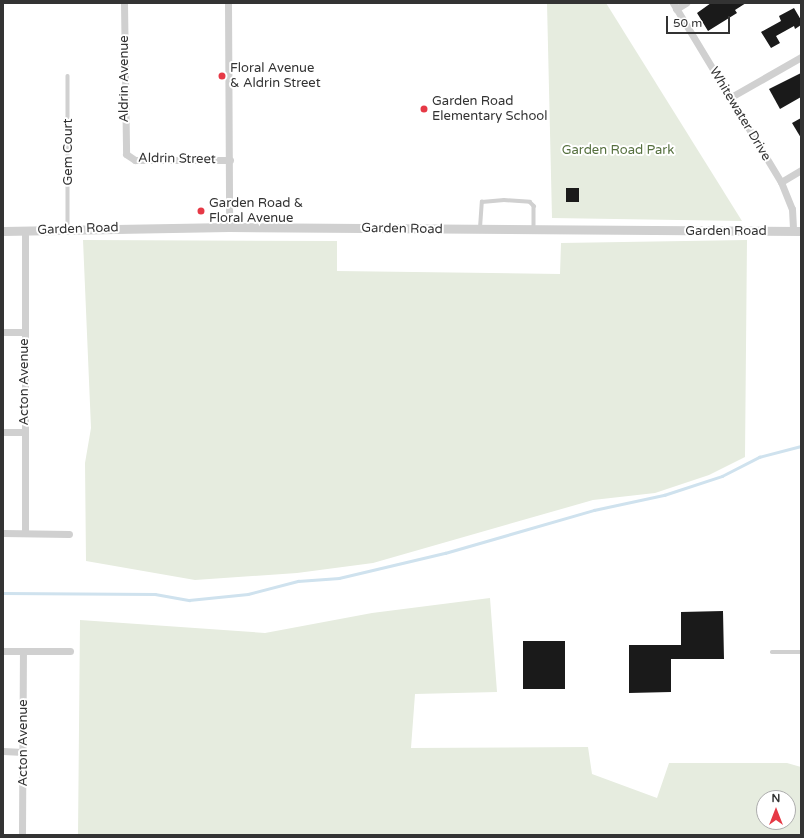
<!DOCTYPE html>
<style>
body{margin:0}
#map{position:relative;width:804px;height:838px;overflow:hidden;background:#fff;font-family:"Varela Round",sans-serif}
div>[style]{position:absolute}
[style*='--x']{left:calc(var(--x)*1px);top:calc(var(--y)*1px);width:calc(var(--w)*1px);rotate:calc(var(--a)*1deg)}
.green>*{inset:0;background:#e6ecdf}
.stream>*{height:2.5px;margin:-1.25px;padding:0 1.25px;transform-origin:1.25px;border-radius:1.25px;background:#cfe2ee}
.building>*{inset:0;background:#1a1a1a;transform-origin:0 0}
.service>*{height:3.5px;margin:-1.75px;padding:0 1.75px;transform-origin:1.75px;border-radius:1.75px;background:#d0d0d0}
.minor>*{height:7px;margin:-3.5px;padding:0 3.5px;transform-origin:3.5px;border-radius:3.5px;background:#d0d0d0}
.tertiary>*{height:9px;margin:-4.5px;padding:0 4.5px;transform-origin:4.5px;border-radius:4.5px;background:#d0d0d0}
.dots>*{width:11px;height:11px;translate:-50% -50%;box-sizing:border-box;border:2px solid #fff;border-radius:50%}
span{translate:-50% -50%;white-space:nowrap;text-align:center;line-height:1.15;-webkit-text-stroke:4px #fff;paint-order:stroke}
.poi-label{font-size:13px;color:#333}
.left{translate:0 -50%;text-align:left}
.street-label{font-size:13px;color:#333}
.park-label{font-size:13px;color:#56703f}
.frame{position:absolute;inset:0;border:4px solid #333;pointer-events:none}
.north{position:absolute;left:756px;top:790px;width:40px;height:40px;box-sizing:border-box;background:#fff;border:1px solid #adadad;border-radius:50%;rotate:0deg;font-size:11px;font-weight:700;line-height:16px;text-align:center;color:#333}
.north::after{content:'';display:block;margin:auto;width:14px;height:18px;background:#e63946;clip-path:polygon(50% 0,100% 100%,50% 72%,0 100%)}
.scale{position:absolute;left:666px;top:16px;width:64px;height:18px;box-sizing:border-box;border:2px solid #333;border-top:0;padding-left:5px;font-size:12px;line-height:14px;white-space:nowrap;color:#333;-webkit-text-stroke:3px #fff;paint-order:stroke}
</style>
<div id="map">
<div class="green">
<i style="clip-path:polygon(547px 3px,606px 3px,742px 221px,552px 218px)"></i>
<i style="clip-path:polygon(83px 240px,337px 241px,337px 271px,560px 274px,561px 243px,747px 240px,745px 457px,709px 475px,655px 493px,593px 500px,373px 563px,297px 573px,195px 580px,86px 561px,85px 463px,91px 428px)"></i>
<i style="clip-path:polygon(evenodd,490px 598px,497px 692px,415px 694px,411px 748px,588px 747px,592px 774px,657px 798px,669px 763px,787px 763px,801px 767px,801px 835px,78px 835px,80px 620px,265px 633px,372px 613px,490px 598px,764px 798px,788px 798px,788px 822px,764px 822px,764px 798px)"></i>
</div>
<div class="stream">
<i style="--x:3;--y:593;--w:152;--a:0.4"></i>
<i style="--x:155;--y:594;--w:35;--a:10"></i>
<i style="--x:189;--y:600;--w:59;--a:-5.8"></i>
<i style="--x:248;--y:594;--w:52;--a:-14.6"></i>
<i style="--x:298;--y:581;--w:41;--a:-4.2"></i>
<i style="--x:339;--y:578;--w:109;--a:-13.3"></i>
<i style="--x:445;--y:553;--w:155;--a:-16.1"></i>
<i style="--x:594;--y:510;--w:72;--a:-12.1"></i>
<i style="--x:664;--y:495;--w:61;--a:-18.1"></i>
<i style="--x:722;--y:476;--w:42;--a:-27.2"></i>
<i style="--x:759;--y:457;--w:43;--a:-14.7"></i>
</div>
<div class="building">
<i style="clip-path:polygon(711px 3px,746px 3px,735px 10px,737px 13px,708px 31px,697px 13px)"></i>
<i style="clip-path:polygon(794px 8px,801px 20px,801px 25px,795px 29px,794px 26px,776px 36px,780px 43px,771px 48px,761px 32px,781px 21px,779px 16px)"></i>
<i style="clip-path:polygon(801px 73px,801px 97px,780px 109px,769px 89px)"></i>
<i style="clip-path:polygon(801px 118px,801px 138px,792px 123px)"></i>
<i style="left:566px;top:188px;width:13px;height:14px"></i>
<i style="clip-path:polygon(723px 611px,724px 659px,671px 659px,671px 692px,629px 693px,629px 645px,681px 645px,681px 612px)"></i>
<i style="left:565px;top:641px;width:48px;height:42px;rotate:90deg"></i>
</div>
<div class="service">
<i style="--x:68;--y:76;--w:153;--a:90"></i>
<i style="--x:480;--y:228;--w:26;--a:-86"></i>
<i style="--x:482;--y:202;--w:22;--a:-5"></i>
<i style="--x:504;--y:200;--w:26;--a:4"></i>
<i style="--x:530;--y:202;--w:6;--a:45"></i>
<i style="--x:534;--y:206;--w:23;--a:90"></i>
<i style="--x:772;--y:652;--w:29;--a:0"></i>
</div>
<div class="minor">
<i style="--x:124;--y:3;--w:151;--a:89.2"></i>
<i style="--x:126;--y:154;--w:11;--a:34"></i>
<i style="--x:135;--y:160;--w:95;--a:0"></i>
<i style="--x:228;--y:3;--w:224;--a:89.7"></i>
<i style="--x:673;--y:3;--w:209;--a:58.9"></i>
<i style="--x:781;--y:182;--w:29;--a:68"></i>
<i style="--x:792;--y:209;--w:22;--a:87"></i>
<i style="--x:676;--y:9;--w:12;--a:-31"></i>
<i style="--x:731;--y:97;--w:81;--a:-29.7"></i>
<i style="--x:781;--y:182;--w:23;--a:-31"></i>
<i style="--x:3;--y:332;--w:21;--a:0"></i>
<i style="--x:3;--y:432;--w:21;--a:0"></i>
<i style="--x:3;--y:533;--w:66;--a:0.9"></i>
<i style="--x:25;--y:533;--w:302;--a:-90"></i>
<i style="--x:3;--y:651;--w:67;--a:0"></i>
<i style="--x:3;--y:751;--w:20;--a:3"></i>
<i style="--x:22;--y:835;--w:184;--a:-89.7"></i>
</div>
<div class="tertiary">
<i style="--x:3;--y:231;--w:226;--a:-1"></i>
<i style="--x:229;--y:227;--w:572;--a:0.4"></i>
</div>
<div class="dots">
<i style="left:222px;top:76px;background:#e63946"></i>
<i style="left:424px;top:109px;background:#e63946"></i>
<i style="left:201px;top:211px;background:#e63946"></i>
</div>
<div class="poi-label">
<span class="left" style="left:230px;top:76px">Floral Avenue<br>&amp; Aldrin Street</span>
<span class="left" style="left:432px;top:109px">Garden Road<br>Elementary School</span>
<span class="left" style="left:209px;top:211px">Garden Road &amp;<br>Floral Avenue</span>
</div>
<div class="street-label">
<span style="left:124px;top:79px;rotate:-90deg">Aldrin Avenue</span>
<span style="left:740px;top:114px;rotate:59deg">Whitewater Drive</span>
<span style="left:68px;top:152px;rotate:-90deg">Gem Court</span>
<span style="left:177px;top:159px;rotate:1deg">Aldrin Street</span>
<span style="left:78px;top:229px;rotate:-2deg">Garden Road</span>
<span style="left:402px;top:229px;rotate:1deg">Garden Road</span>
<span style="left:726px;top:231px">Garden Road</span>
<span style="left:24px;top:382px;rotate:-90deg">Acton Avenue</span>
<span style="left:23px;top:743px;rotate:-90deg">Acton Avenue</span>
</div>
<div class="park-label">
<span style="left:618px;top:150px">Garden Road Park</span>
</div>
<div class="frame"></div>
<div class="north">N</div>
<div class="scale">50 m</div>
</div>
